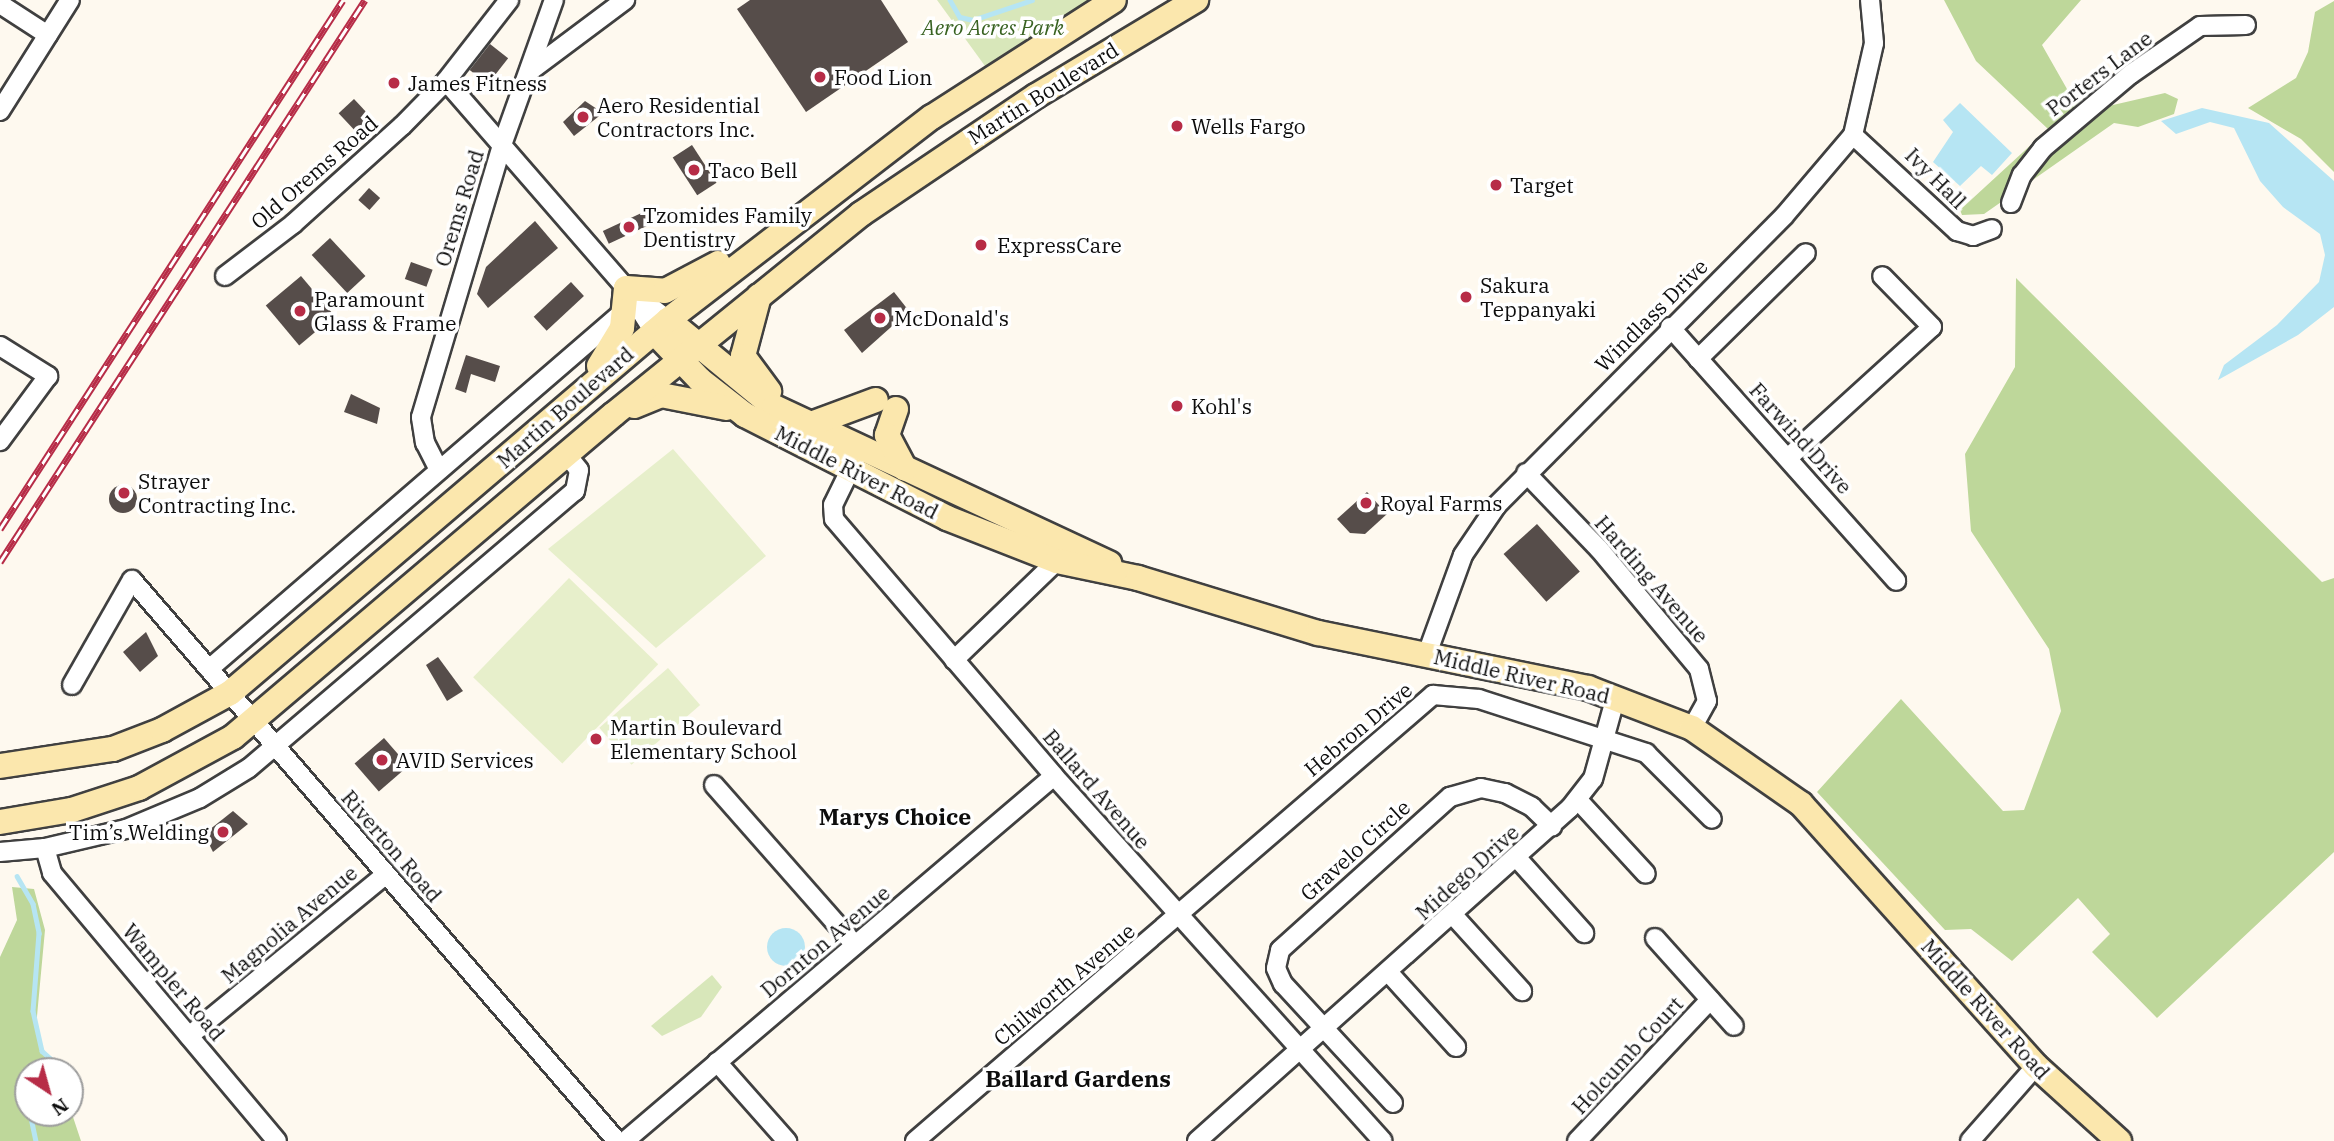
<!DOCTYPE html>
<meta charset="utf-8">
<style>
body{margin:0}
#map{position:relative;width:2334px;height:1141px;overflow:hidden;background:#fef9ef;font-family:"IBM Plex Serif",serif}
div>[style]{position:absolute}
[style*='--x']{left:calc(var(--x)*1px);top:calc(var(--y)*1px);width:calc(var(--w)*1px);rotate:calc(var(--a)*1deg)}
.green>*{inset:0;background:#d8e7ba}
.forest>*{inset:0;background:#bed79a}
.pitch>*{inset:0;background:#e7efcb;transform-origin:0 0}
.water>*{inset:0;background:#b6e5f3}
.round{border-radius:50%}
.stream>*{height:4.5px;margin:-2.25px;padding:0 2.25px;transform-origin:2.25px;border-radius:2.25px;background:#b6e5f3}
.building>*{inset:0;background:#564d4a;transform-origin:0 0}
.roads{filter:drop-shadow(2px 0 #404040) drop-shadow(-2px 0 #404040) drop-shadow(0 2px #404040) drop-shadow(0 -2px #404040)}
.street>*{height:18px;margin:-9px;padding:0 9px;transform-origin:9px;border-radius:9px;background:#fff}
.secondary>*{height:24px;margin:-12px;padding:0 12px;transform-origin:12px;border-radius:12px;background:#fbe7ad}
.rail>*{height:7px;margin-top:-3.5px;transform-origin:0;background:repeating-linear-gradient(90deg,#fff 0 13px,#b72c47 0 26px);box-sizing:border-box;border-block:2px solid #b72c47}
.dots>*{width:19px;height:19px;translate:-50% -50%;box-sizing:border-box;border:4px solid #fff;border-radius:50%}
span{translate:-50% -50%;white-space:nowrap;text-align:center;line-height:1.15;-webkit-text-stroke:7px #fff;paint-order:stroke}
.park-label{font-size:21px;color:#386221;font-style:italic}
.street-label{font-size:21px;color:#0d0d0d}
.poi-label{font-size:21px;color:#0d0d0d}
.left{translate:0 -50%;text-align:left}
.right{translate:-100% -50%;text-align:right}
.neighbourhood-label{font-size:23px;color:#0d0d0d;font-weight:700}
.north{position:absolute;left:14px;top:1057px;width:70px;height:70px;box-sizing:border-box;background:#fff;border:2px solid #9e9e9e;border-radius:50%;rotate:144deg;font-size:19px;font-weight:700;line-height:28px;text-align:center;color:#0d0d0d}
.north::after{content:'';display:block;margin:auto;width:24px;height:32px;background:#b72c47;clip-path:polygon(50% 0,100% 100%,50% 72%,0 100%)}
</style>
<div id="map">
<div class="green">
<i style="clip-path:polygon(937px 0,1090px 0,985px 66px)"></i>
<i style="clip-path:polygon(712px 975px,722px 987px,701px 1017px,662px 1036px,651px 1026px)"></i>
</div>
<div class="forest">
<i style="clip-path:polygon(1944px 0,2081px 0,2042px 45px,2071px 96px,2100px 108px,2165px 93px,2178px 99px,2174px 114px,2138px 127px,2114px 123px,1984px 214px,1962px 215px,1960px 210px,2048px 129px,1976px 61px)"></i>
<i style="clip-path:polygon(2334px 1px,2334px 172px,2301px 139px,2248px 108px,2296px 78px,2308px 52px,2315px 12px)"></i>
<i style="clip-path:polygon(2016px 278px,2322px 582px,2334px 578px,2334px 852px,2157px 1018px,2092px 952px,2110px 934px,2078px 898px,2012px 961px,1971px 929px,1945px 930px,1817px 792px,1901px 699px,2003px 811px,2024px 810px,2061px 711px,2049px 649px,1971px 531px,1965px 454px,2015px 367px)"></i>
<i style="clip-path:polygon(12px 887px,34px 889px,45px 930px,36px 1027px,51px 1071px,28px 1071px,28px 1113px,70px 1113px,70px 1108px,81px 1141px,0 1141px,0 957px,17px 920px)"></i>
</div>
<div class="pitch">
<i style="clip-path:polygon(673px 449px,766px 556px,656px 648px,548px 549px)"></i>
<i style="left:569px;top:578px;width:124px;height:138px;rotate:44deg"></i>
<i style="left:668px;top:668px;width:49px;height:91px;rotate:49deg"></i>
</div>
<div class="water">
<i style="clip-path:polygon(1960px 103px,2012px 153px,1992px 175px,1981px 166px,1960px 186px,1933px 162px,1953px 132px,1943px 120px)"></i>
<i style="clip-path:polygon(2202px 108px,2269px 123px,2334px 181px,2334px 307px,2298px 335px,2218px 380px,2224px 365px,2277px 325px,2319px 282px,2325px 255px,2320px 234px,2283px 207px,2260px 181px,2234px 128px,2210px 122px,2176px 134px,2161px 121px)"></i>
<i class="round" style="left:767px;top:928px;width:38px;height:38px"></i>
</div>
<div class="stream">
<i style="--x:950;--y:0;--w:20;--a:60"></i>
<i style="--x:960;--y:17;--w:13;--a:13"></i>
<i style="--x:973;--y:20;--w:62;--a:-18.7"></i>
<i style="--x:17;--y:876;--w:32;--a:60"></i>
<i style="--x:33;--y:904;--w:30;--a:78"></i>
<i style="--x:39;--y:933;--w:78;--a:94.4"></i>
<i style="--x:33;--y:1011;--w:41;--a:77.3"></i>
<i style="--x:42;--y:1051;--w:13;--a:42"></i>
<i style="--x:52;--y:1060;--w:11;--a:100"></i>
<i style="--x:30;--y:1113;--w:29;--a:78"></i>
</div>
<div class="building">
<i style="clip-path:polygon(750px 0,881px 0,908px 42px,806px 112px,737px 9px)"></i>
<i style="left:490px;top:44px;width:23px;height:33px;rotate:38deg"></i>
<i style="left:354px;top:99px;width:25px;height:21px;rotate:47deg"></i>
<i style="clip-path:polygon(585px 101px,603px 113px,574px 136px,563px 122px)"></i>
<i style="left:692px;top:145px;width:45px;height:23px;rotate:57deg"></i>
<i style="left:369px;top:188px;width:15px;height:16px;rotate:42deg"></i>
<i style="left:650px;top:209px;width:14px;height:52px;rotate:65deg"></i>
<i style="clip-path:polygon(535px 221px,558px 248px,488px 308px,477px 294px,486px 267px)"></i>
<i style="left:330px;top:238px;width:52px;height:25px;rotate:47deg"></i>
<i style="left:411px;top:262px;width:23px;height:18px;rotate:20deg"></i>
<i style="left:301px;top:276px;width:52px;height:46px;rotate:50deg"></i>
<i style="left:571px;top:282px;width:19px;height:51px;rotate:47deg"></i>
<i style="clip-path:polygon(894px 292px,909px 311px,862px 353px,844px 330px)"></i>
<i style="clip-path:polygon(466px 355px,500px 366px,495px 382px,471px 374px,466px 393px,455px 389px)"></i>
<i style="clip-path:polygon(351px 394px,380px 408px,377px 424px,344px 412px)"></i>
<i class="round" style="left:109px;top:485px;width:28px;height:28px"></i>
<i style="clip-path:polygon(1367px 492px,1387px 514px,1365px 534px,1350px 533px,1337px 519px)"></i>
<i style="left:1537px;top:524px;width:64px;height:45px;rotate:48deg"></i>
<i style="clip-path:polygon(146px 632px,158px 656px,140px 672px,123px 652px)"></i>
<i style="clip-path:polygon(438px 657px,463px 691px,447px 701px,426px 665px)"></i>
<i style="left:384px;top:738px;width:37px;height:39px;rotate:49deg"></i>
<i style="clip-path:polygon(233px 811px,248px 824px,213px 852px,204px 834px)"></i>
</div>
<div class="roads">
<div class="street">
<i style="--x:0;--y:4;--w:57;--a:32.9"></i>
<i style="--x:530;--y:71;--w:119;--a:-36.8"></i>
<i style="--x:446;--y:81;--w:274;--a:49"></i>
<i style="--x:626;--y:288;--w:52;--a:57.5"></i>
<i style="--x:0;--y:111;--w:131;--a:-57.8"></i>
<i style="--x:1853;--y:135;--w:142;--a:42.7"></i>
<i style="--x:1957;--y:231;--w:17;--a:17"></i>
<i style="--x:1973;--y:236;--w:20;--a:-20"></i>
<i style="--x:2011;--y:203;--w:30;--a:-69"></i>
<i style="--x:2022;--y:175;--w:34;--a:-52"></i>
<i style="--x:2043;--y:148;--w:115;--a:-40.1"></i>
<i style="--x:2131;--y:74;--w:84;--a:-34.8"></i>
<i style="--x:2200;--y:26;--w:46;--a:-1.2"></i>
<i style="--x:225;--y:276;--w:86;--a:-37.4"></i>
<i style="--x:293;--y:224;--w:147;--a:-42"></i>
<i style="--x:402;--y:126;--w:63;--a:-45.6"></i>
<i style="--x:446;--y:81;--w:103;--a:-52.1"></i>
<i style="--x:629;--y:290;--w:49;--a:37.6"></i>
<i style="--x:1670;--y:327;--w:340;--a:48.3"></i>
<i style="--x:0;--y:346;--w:57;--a:32"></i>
<i style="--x:48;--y:376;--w:81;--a:126.4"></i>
<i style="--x:1698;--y:359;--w:151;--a:-44.5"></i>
<i style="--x:1789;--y:457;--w:193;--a:-42.3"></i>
<i style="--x:1932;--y:327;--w:71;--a:-134.4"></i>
<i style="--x:856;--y:458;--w:52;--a:116.1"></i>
<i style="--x:833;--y:505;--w:14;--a:86"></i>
<i style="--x:834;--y:519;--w:338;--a:49.4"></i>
<i style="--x:1054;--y:776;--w:491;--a:48"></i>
<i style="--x:439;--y:470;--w:30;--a:-117"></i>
<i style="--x:425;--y:443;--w:26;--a:-99"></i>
<i style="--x:421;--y:417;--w:284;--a:-73.4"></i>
<i style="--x:502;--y:145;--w:154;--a:-70.3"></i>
<i style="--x:1526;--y:473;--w:105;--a:46.2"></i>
<i style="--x:1599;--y:549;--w:156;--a:50.2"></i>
<i style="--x:1699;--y:669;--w:33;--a:76"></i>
<i style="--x:1707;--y:701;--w:31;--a:119"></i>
<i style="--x:1427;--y:654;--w:105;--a:-70"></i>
<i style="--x:1463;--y:555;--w:60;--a:-55.8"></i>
<i style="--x:1497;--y:505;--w:407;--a:-45.2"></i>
<i style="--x:1784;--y:216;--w:106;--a:-49.6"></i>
<i style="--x:1853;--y:135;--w:94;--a:-77.1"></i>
<i style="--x:1874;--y:43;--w:43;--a:-95.3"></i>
<i style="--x:954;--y:660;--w:143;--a:-43.9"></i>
<i style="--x:209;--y:669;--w:548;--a:-40.78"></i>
<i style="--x:72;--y:685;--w:121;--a:-60.3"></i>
<i style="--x:132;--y:580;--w:742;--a:49.16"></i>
<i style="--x:714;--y:785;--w:213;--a:48.6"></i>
<i style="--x:1578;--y:800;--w:100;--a:47.4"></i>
<i style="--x:45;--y:848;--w:26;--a:74"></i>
<i style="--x:52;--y:873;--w:350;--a:50"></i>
<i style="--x:0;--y:852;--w:45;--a:-5.1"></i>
<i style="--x:45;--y:848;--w:83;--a:-13.2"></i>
<i style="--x:126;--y:829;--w:80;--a:-22.7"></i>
<i style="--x:200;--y:798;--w:57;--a:-31.5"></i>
<i style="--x:249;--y:768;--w:428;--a:-40.4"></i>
<i style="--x:575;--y:491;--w:21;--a:-79"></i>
<i style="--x:579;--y:470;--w:21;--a:-129"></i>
<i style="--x:1517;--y:858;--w:101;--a:48.2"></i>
<i style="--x:1453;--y:915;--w:103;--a:47.8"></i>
<i style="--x:1655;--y:938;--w:118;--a:48.1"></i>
<i style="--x:1389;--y:973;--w:100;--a:47.8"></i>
<i style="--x:189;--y:1036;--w:255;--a:-39.4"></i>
<i style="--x:717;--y:1062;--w:106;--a:48.5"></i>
<i style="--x:1393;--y:1103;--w:162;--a:-132.7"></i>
<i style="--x:1283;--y:984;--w:17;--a:-114"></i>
<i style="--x:1276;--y:968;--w:18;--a:-77"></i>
<i style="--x:1280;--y:950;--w:229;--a:-42"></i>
<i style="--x:1450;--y:797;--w:32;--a:-16"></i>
<i style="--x:1481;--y:788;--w:25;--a:12"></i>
<i style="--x:1505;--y:793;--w:30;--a:27"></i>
<i style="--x:1532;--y:807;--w:28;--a:44"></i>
<i style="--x:625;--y:1141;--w:563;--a:-40.39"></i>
<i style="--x:915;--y:1141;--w:684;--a:-40.73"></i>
<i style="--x:1433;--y:695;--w:46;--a:5"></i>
<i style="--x:1479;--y:699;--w:176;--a:17.9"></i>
<i style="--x:1646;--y:753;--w:93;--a:45"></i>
<i style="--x:1197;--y:1141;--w:500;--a:-41.76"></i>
<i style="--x:1570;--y:808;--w:37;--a:-52"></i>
<i style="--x:1593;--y:779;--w:86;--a:-74.5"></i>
<i style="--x:1577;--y:1141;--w:194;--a:-46.7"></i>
<i style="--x:1970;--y:1141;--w:100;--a:-48.7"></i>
</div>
<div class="secondary">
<i style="--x:759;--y:296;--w:62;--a:104.9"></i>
<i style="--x:743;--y:356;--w:44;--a:53.4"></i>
<i style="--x:668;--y:320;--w:137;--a:39.4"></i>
<i style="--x:774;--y:407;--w:370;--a:25"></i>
<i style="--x:654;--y:332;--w:66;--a:46.2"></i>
<i style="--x:700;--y:380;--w:57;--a:37.9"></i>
<i style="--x:745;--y:415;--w:227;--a:27"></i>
<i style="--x:947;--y:518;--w:118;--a:21.4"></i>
<i style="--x:1057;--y:561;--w:83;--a:11.9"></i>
<i style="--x:1138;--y:578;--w:188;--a:17"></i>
<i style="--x:1318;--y:633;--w:276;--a:11.5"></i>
<i style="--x:1588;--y:688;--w:111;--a:21"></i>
<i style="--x:1692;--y:728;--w:133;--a:34.9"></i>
<i style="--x:1801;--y:804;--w:352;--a:48.1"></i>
<i style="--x:2036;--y:1066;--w:112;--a:42.1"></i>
<i style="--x:599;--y:366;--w:44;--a:-58.8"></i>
<i style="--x:622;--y:328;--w:40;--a:-84.3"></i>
<i style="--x:626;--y:288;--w:39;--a:4"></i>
<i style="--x:665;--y:291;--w:60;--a:-27.8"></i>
<i style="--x:634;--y:406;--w:29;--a:-22"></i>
<i style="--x:661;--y:395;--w:67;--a:11.1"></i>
<i style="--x:896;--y:409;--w:28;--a:109"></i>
<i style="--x:887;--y:435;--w:38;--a:62"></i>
<i style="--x:811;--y:424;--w:69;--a:-20.3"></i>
<i style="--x:0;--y:766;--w:114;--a:-8.6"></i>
<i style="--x:113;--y:749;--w:53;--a:-21.2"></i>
<i style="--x:162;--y:730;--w:77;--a:-28.6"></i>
<i style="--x:230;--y:693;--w:575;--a:-40.42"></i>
<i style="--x:668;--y:320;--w:333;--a:-37.6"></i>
<i style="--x:932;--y:117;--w:216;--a:-32.7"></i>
<i style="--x:0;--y:822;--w:73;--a:-9.5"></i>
<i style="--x:72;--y:810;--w:71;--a:-18.2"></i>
<i style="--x:139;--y:788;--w:107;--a:-28.5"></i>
<i style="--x:233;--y:737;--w:499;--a:-40.3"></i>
<i style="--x:614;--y:414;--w:318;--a:-39"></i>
<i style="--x:861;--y:214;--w:211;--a:-34"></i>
<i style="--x:1036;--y:96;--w:187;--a:-31"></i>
</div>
</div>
<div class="rail">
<i style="--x:0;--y:529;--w:630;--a:-57.04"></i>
<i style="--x:0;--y:562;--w:670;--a:-57"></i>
</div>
<div class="dots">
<i style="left:820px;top:77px;background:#b72c47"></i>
<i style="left:394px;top:83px;background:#b72c47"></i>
<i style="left:583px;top:117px;background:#b72c47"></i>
<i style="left:1177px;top:126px;background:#b72c47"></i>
<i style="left:694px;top:170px;background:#b72c47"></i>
<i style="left:1496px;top:185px;background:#b72c47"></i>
<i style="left:629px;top:227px;background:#b72c47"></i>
<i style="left:981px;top:245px;background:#b72c47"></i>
<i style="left:1466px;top:297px;background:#b72c47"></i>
<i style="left:300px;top:311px;background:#b72c47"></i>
<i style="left:880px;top:318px;background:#b72c47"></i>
<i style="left:1177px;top:406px;background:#b72c47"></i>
<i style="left:124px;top:493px;background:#b72c47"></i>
<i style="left:1366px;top:503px;background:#b72c47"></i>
<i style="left:596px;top:739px;background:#b72c47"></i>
<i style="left:382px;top:760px;background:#b72c47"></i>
<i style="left:223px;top:832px;background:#b72c47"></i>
</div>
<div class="park-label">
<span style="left:993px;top:27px">Aero Acres Park</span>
</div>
<div class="street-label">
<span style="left:2099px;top:73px;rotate:-37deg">Porters Lane</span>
<span style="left:1043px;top:93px;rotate:-32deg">Martin Boulevard</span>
<span style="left:314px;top:172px;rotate:-41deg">Old Orems Road</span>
<span style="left:1936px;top:178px;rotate:45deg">Ivy Hall</span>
<span style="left:459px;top:208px;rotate:-73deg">Orems Road</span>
<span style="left:1651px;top:315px;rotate:-45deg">Windlass Drive</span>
<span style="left:565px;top:407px;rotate:-41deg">Martin Boulevard</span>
<span style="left:1801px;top:438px;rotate:48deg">Farwind Drive</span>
<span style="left:857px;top:472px;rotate:27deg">Middle River Road</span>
<span style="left:1652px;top:579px;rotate:49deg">Harding Avenue</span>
<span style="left:1522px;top:676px;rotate:13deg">Middle River Road</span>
<span style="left:1358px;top:729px;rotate:-40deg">Hebron Drive</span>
<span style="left:1097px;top:789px;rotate:49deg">Ballard Avenue</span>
<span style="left:392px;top:846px;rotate:49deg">Riverton Road</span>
<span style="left:1355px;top:850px;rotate:-42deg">Gravelo Circle</span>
<span style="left:1467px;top:872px;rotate:-42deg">Midego Drive</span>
<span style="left:289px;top:924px;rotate:-40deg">Magnolia Avenue</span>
<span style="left:825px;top:941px;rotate:-40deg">Dornton Avenue</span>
<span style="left:174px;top:982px;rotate:50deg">Wampler Road</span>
<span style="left:1064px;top:984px;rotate:-40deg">Chilworth Avenue</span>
<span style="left:1986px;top:1009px;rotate:48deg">Middle River Road</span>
<span style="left:1627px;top:1055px;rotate:-47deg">Holcumb Court</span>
</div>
<div class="poi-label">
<span class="left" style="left:834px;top:77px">Food Lion</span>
<span class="left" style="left:408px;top:83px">James Fitness</span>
<span class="left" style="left:597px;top:117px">Aero Residential<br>Contractors Inc.</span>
<span class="left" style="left:1191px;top:126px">Wells Fargo</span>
<span class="left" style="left:708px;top:170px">Taco Bell</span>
<span class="left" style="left:1510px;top:185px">Target</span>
<span class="left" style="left:643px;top:227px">Tzomides Family<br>Dentistry</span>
<span class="left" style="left:997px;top:245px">ExpressCare</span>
<span class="left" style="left:1480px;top:297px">Sakura<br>Teppanyaki</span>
<span class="left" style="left:314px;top:311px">Paramount<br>Glass &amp; Frame</span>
<span class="left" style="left:894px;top:318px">McDonald's</span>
<span class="left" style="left:1191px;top:406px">Kohl's</span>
<span class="left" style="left:138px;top:493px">Strayer<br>Contracting Inc.</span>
<span class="left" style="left:1380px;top:503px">Royal Farms</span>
<span class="left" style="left:610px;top:739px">Martin Boulevard<br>Elementary School</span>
<span class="left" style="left:396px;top:760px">AVID Services</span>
<span class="right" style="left:209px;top:832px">Tim’s Welding</span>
</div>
<div class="neighbourhood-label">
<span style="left:895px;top:816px">Marys Choice</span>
<span style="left:1078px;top:1078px">Ballard Gardens</span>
</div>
<div class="north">N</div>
</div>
